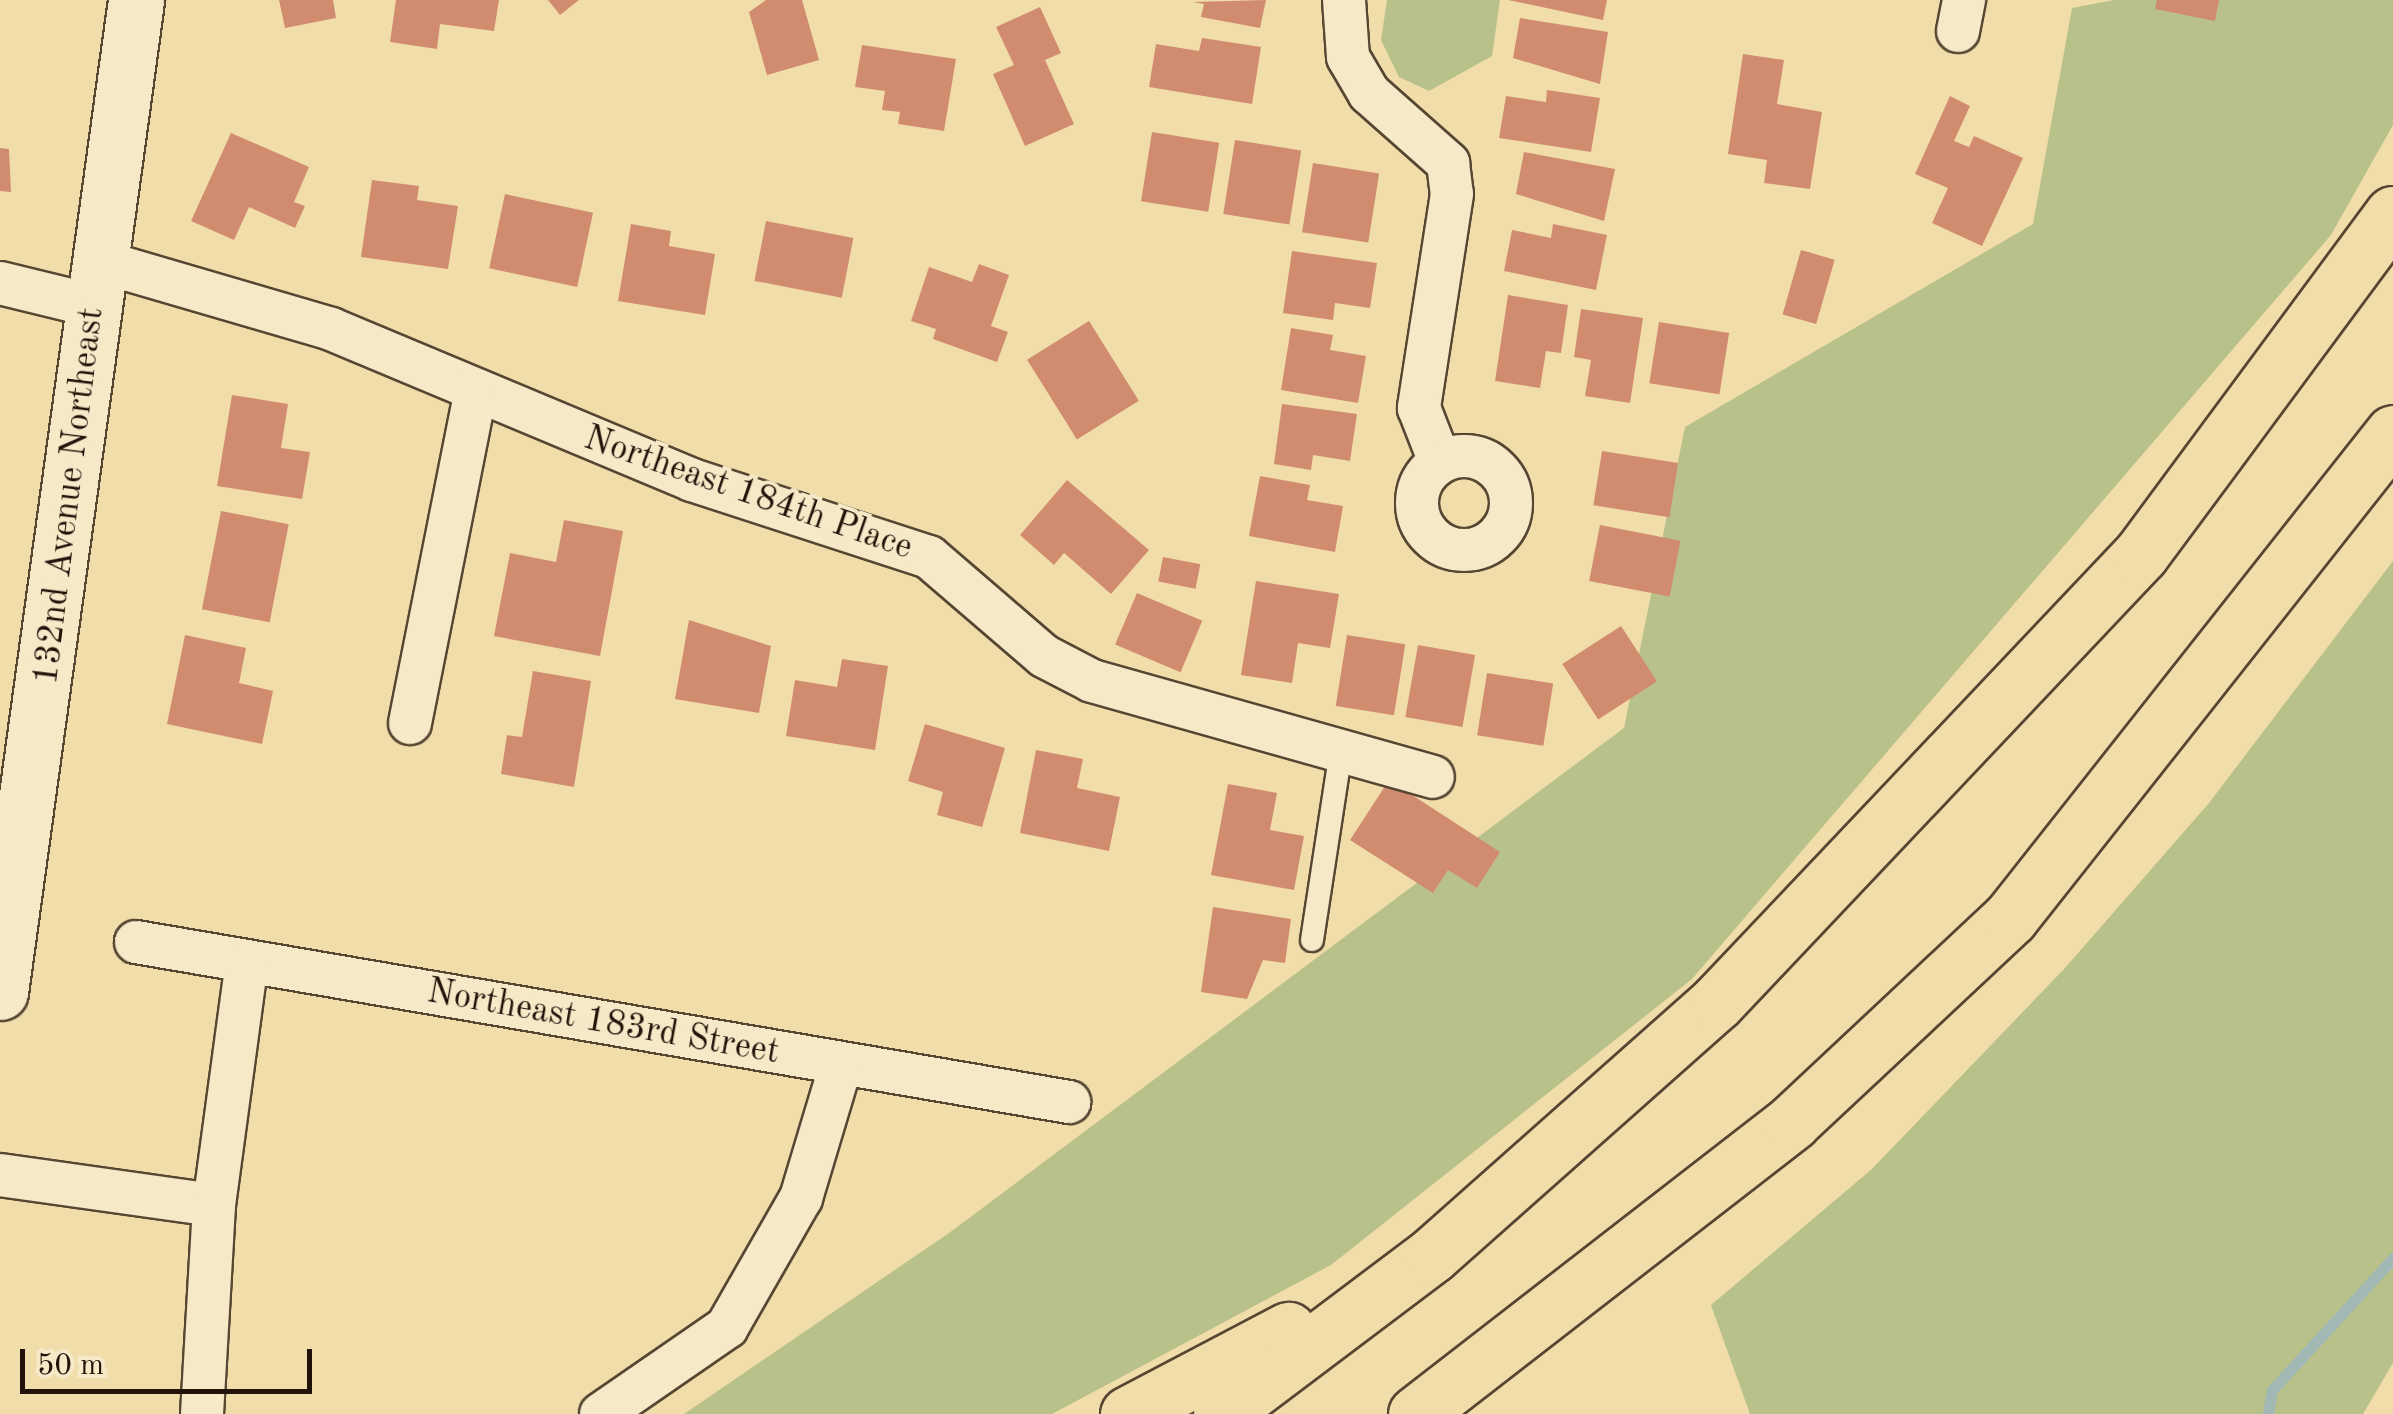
<!DOCTYPE html>
<style>
body{margin:0}
#map{position:relative;width:2393px;height:1414px;overflow:hidden;background:#f1ddaa;font-family:"Old Standard TT",serif}
div>[style]{position:absolute}
[style*='--x']{left:calc(var(--x)*1px);top:calc(var(--y)*1px);width:calc(var(--w)*1px);rotate:calc(var(--a)*1deg)}
.green>*{inset:0;background:#b8c18a}
.stream>*{height:11px;margin:-5.5px;padding:0 5.5px;transform-origin:5.5px;border-radius:5.5px;background:#a1b8b5}
.building>*{inset:0;background:#d18c6f;transform-origin:0 0}
.roads{filter:drop-shadow(2px 0 #564632) drop-shadow(-2px 0 #564632) drop-shadow(0 2px #564632) drop-shadow(0 -2px #564632)}
.service>*{height:22px;margin:-11px;padding:0 11px;transform-origin:11px;border-radius:11px;background:#f6e9c8}
.minor>*{height:42px;margin:-21px;padding:0 21px;transform-origin:21px;border-radius:21px;background:#f6e9c8}
.minor>.ring{margin:-21px;padding:0;box-sizing:content-box;background:none;border:42px solid #f6e9c8;border-radius:50%}
.tertiary>*{height:55px;margin:-27.5px;padding:0 27.5px;transform-origin:27.5px;border-radius:27.5px;background:#f6e9c8}
.motorway>*{height:55px;margin:-27.5px;padding:0 27.5px;transform-origin:27.5px;border-radius:27.5px;background:#f1ddaa}
span{translate:-50% -50%;white-space:nowrap;text-align:center;line-height:1.15;-webkit-text-stroke:8px #f6e9c8;paint-order:stroke}
.street-label{font-size:35px;color:#22130a}
.scale{position:absolute;left:20px;top:1349px;width:292px;height:45px;box-sizing:border-box;border:5px solid #22130a;border-top:0;padding-left:12px;font-size:30px;line-height:35px;white-space:nowrap;color:#22130a;-webkit-text-stroke:8px #f6e9c8;paint-order:stroke}
</style>
<div id="map">
<div class="green">
<i style="clip-path:polygon(1387px 0,1500px 0,1492px 56px,1429px 91px,1399px 77px,1381px 40px)"></i>
<i style="clip-path:polygon(2114px 0,2393px 0,2393px 125px,2331px 235px,1692px 979px,1331px 1265px,1052px 1414px,684px 1414px,949px 1233px,1624px 728px,1685px 427px,2033px 224px,2072px 8px)"></i>
<i style="clip-path:polygon(2393px 561px,2393px 1363px,2363px 1414px,1750px 1414px,1711px 1305px,1872px 1169px,2065px 968px,2209px 803px)"></i>
</div>
<div class="stream">
<i style="--x:2268;--y:1414;--w:24;--a:-81"></i>
<i style="--x:2272;--y:1390;--w:179;--a:-47.5"></i>
</div>
<div class="building">
<i style="clip-path:polygon(279px 0,333px 0,336px 18px,285px 28px)"></i>
<i style="clip-path:polygon(396px 0,499px 0,494px 31px,440px 24px,437px 49px,390px 42px)"></i>
<i style="clip-path:polygon(548px 0,579px 0,560px 15px)"></i>
<i style="clip-path:polygon(766px 0,802px 0,819px 60px,767px 75px,749px 12px)"></i>
<i style="clip-path:polygon(1266px 0,1260px 28px,1201px 17px,1204px 4px,1193px 2px)"></i>
<i style="clip-path:polygon(1508px 0,1607px 0,1603px 20px)"></i>
<i style="clip-path:polygon(2157px 0,2219px 0,2215px 21px,2155px 9px)"></i>
<i style="clip-path:polygon(1040px 7px,1061px 53px,1045px 60px,1074px 124px,1025px 146px,993px 74px,1014px 65px,996px 27px)"></i>
<i style="clip-path:polygon(1520px 18px,1608px 32px,1600px 84px,1513px 58px)"></i>
<i style="clip-path:polygon(1202px 38px,1261px 47px,1252px 104px,1149px 87px,1156px 44px,1199px 51px)"></i>
<i style="clip-path:polygon(862px 45px,956px 59px,944px 131px,898px 124px,900px 112px,882px 110px,885px 91px,855px 87px)"></i>
<i style="clip-path:polygon(1743px 54px,1784px 60px,1777px 104px,1822px 112px,1810px 189px,1764px 183px,1767px 160px,1728px 154px)"></i>
<i style="clip-path:polygon(1547px 90px,1600px 98px,1591px 152px,1499px 138px,1506px 96px,1546px 102px)"></i>
<i style="clip-path:polygon(1950px 96px,1970px 106px,1954px 141px,1969px 147px,1974px 136px,2023px 158px,1982px 246px,1932px 223px,1948px 188px,1915px 174px)"></i>
<i style="left:1152px;top:132px;width:68px;height:70px;rotate:9deg"></i>
<i style="clip-path:polygon(231px 133px,309px 167px,294px 202px,305px 206px,295px 228px,249px 207px,234px 240px,191px 221px)"></i>
<i style="left:1235px;top:140px;width:67px;height:75px;rotate:9deg"></i>
<i style="clip-path:polygon(0 148px,9px 149px,11px 192px,0 191px)"></i>
<i style="clip-path:polygon(1524px 152px,1615px 169px,1604px 221px,1516px 194px)"></i>
<i style="left:1313px;top:163px;width:67px;height:70px;rotate:9deg"></i>
<i style="clip-path:polygon(372px 180px,419px 186px,417px 200px,458px 206px,448px 269px,361px 257px)"></i>
<i style="left:505px;top:194px;width:90px;height:76px;rotate:12deg"></i>
<i style="left:766px;top:221px;width:89px;height:61px;rotate:11deg"></i>
<i style="clip-path:polygon(631px 224px,671px 231px,669px 246px,715px 254px,705px 315px,618px 301px)"></i>
<i style="clip-path:polygon(1553px 224px,1607px 235px,1596px 290px,1504px 271px,1512px 230px,1551px 238px)"></i>
<i style="left:1801px;top:250px;width:35px;height:67px;rotate:16deg"></i>
<i style="clip-path:polygon(1292px 251px,1377px 263px,1370px 308px,1335px 303px,1333px 320px,1283px 313px)"></i>
<i style="clip-path:polygon(979px 264px,1009px 275px,991px 326px,1008px 332px,997px 362px,933px 339px,936px 329px,911px 321px,929px 267px,972px 282px)"></i>
<i style="clip-path:polygon(1508px 295px,1568px 305px,1561px 353px,1546px 351px,1540px 388px,1495px 381px)"></i>
<i style="clip-path:polygon(1581px 309px,1643px 318px,1630px 403px,1585px 396px,1591px 360px,1574px 357px)"></i>
<i style="left:1089px;top:321px;width:94px;height:73px;rotate:58deg"></i>
<i style="left:1659px;top:322px;width:71px;height:62px;rotate:9deg"></i>
<i style="clip-path:polygon(1291px 328px,1333px 335px,1330px 350px,1366px 356px,1358px 403px,1281px 390px)"></i>
<i style="clip-path:polygon(232px 395px,288px 404px,281px 448px,310px 452px,302px 499px,217px 486px)"></i>
<i style="clip-path:polygon(1282px 404px,1357px 414px,1350px 461px,1313px 455px,1311px 470px,1274px 464px)"></i>
<i style="left:1602px;top:451px;width:77px;height:55px;rotate:9deg"></i>
<i style="clip-path:polygon(1260px 476px,1310px 485px,1307px 500px,1343px 506px,1335px 552px,1249px 536px)"></i>
<i style="clip-path:polygon(1067px 480px,1149px 550px,1111px 594px,1064px 553px,1054px 565px,1020px 535px)"></i>
<i style="left:221px;top:511px;width:69px;height:100px;rotate:11deg"></i>
<i style="clip-path:polygon(564px 520px,623px 531px,600px 656px,494px 636px,510px 553px,556px 562px)"></i>
<i style="left:1600px;top:525px;width:82px;height:57px;rotate:11deg"></i>
<i style="left:1163px;top:557px;width:38px;height:25px;rotate:11deg"></i>
<i style="clip-path:polygon(1256px 581px,1339px 594px,1330px 648px,1298px 643px,1292px 683px,1241px 675px)"></i>
<i style="left:1137px;top:593px;width:71px;height:56px;rotate:23deg"></i>
<i style="clip-path:polygon(689px 620px,771px 646px,759px 713px,675px 699px)"></i>
<i style="left:1621px;top:626px;width:66px;height:70px;rotate:57deg"></i>
<i style="clip-path:polygon(185px 635px,246px 648px,239px 683px,273px 691px,262px 744px,167px 724px)"></i>
<i style="left:1347px;top:635px;width:59px;height:72px;rotate:9deg"></i>
<i style="left:1418px;top:645px;width:58px;height:73px;rotate:10deg"></i>
<i style="clip-path:polygon(842px 659px,888px 666px,875px 750px,786px 736px,795px 680px,837px 687px)"></i>
<i style="clip-path:polygon(533px 671px,591px 681px,574px 787px,501px 774px,507px 735px,522px 737px)"></i>
<i style="left:1487px;top:673px;width:67px;height:63px;rotate:9deg"></i>
<i style="clip-path:polygon(925px 724px,1005px 748px,982px 827px,937px 815px,943px 792px,908px 781px)"></i>
<i style="clip-path:polygon(1036px 750px,1083px 759px,1077px 788px,1120px 797px,1109px 851px,1020px 833px)"></i>
<i style="clip-path:polygon(1389px 780px,1500px 852px,1477px 888px,1448px 870px,1433px 893px,1350px 840px)"></i>
<i style="clip-path:polygon(1228px 784px,1277px 793px,1270px 830px,1304px 836px,1294px 890px,1211px 875px)"></i>
<i style="clip-path:polygon(1213px 907px,1291px 919px,1285px 963px,1263px 960px,1247px 999px,1201px 992px)"></i>
</div>
<div class="roads">
<div class="service">
<i style="--x:1312;--y:940;--w:191;--a:-81.3"></i>
</div>
<div class="minor">
<i style="--x:1344;--y:0;--w:57;--a:86"></i>
<i style="--x:1348;--y:57;--w:42;--a:59.7"></i>
<i style="--x:1369;--y:93;--w:106;--a:41.5"></i>
<i style="--x:1448;--y:163;--w:31;--a:83"></i>
<i style="--x:1452;--y:194;--w:217;--a:98.8"></i>
<i style="--x:1419;--y:408;--w:58;--a:68.7"></i>
<i style="--x:1958;--y:31;--w:32;--a:-79"></i>
<i style="--x:99;--y:261;--w:242;--a:16.3"></i>
<i style="--x:331;--y:329;--w:391;--a:22.7"></i>
<i style="--x:692;--y:480;--w:249;--a:18"></i>
<i style="--x:929;--y:557;--w:152;--a:40.7"></i>
<i style="--x:1044;--y:656;--w:54;--a:27.5"></i>
<i style="--x:1092;--y:681;--w:354;--a:15.7"></i>
<i style="--x:0;--y:283;--w:97;--a:13.7"></i>
<i class="ring" style="left:1417px;top:456px;width:52px;height:52px"></i>
<i style="--x:410;--y:723;--w:335;--a:-78.8"></i>
<i style="--x:136;--y:942;--w:947;--a:9.73"></i>
<i style="--x:0;--y:1175;--w:216;--a:8"></i>
<i style="--x:202;--y:1414;--w:209;--a:-86.7"></i>
<i style="--x:214;--y:1205;--w:245;--a:-82.3"></i>
<i style="--x:601;--y:1414;--w:153;--a:-34.6"></i>
<i style="--x:727;--y:1327;--w:149;--a:-60.2"></i>
<i style="--x:801;--y:1198;--w:139;--a:-73.3"></i>
</div>
<div class="tertiary">
<i style="--x:0;--y:992;--w:1001;--a:-82.19"></i>
</div>
<div class="motorway">
<i style="--x:1128;--y:1414;--w:181;--a:-27.7"></i>
<i style="--x:1221;--y:1414;--w:264;--a:-37"></i>
<i style="--x:1432;--y:1255;--w:380;--a:-41.6"></i>
<i style="--x:1716;--y:1003;--w:618;--a:-46.57"></i>
<i style="--x:2141;--y:554;--w:423;--a:-53.5"></i>
<i style="--x:1416;--y:1414;--w:476;--a:-37.8"></i>
<i style="--x:1792;--y:1122;--w:299;--a:-43.1"></i>
<i style="--x:2010;--y:918;--w:618;--a:-51.7"></i>
</div>
</div>
<div class="street-label">
<span style="left:748px;top:494px;rotate:19deg">Northeast 184th Place</span>
<span style="left:70px;top:496px;rotate:-83deg">132nd Avenue Northeast</span>
<span style="left:603px;top:1023px;rotate:10deg">Northeast 183rd Street</span>
</div>
<div class="scale">50 m</div>
</div>
